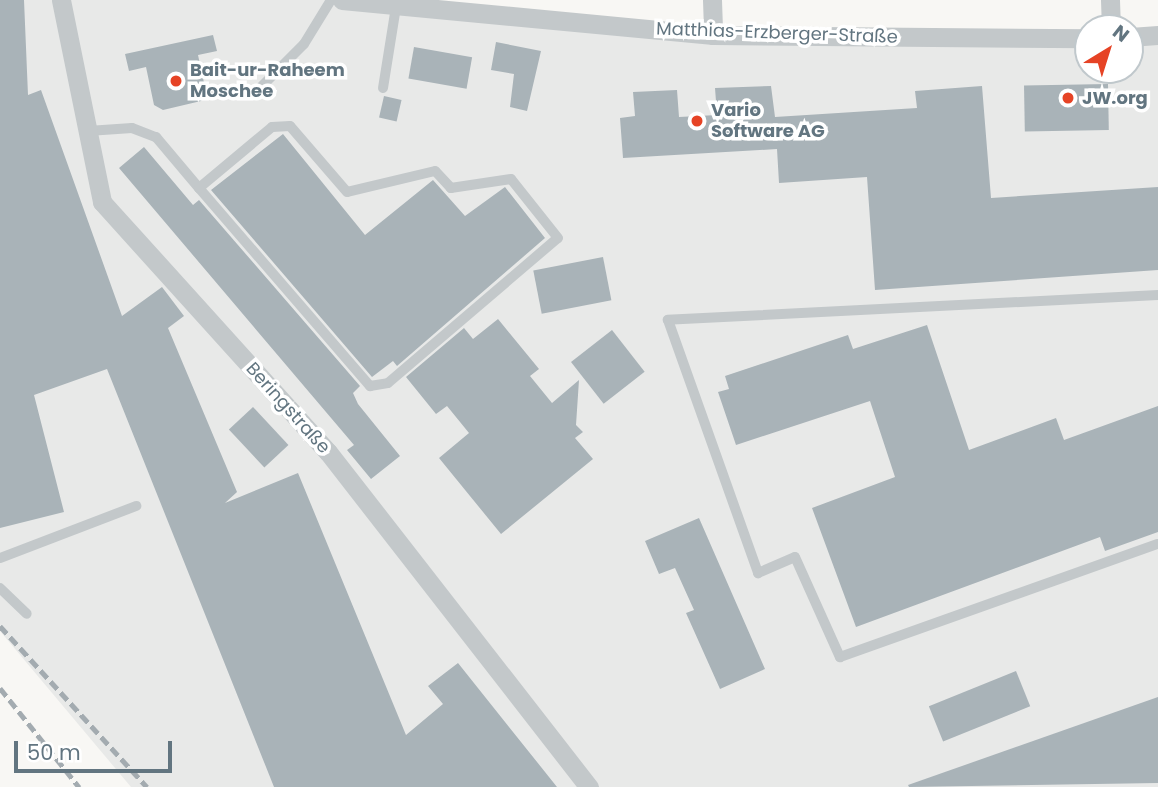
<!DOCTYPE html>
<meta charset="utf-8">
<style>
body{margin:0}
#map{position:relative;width:1158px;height:787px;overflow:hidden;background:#f8f7f4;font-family:Poppins,sans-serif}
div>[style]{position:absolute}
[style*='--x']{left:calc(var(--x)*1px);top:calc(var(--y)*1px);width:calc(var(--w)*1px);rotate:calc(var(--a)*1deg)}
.built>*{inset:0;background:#e8e9e8}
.building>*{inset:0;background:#a9b3b8;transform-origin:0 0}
.lane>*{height:10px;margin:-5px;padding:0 5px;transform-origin:5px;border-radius:5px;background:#c3c8ca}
.street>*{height:19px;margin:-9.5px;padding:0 9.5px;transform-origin:9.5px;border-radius:9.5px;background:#c3c8ca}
.rail>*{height:5px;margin-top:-2.5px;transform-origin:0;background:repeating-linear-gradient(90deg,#a3abb0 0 10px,transparent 0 15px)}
.dots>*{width:19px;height:19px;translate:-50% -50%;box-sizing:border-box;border:4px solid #fff;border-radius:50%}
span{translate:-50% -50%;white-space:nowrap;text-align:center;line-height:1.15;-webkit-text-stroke:7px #fff;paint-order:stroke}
.street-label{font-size:18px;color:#627580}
.poi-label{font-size:18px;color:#627580;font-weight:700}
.left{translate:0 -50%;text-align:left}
.north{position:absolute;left:1074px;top:14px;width:70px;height:70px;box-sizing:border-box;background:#fff;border:2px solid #c0c8cc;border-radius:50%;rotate:38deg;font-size:19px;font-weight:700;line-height:28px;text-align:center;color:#627580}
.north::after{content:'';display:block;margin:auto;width:24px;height:32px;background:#e64325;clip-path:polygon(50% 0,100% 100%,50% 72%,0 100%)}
.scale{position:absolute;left:14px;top:741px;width:158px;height:32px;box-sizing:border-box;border:4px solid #627580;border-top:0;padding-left:9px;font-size:21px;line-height:24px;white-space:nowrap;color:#627580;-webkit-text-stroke:5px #fff;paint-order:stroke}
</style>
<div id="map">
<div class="built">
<i style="clip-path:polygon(0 0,342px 0,713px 35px,1088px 38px,1088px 70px,1130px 70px,1130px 38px,1158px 38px,1158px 787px,131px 787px,0 631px)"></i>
</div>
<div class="building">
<i style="clip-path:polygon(0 0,24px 0,28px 95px,41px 90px,122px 316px,162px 287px,184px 316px,168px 328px,237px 492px,225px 503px,298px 473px,406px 735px,443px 704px,428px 686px,458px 663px,557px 787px,274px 787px,107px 369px,34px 395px,64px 512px,0 528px)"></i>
<i style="clip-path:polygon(213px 35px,217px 51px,198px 55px,206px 92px,201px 101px,163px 110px,154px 105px,146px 67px,129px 71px,125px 54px)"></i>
<i style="clip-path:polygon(496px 42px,541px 51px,527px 111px,510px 107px,514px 74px,491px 70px)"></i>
<i style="left:414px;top:47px;width:59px;height:32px;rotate:10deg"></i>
<i style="left:1108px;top:84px;width:46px;height:84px;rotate:89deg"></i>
<i style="clip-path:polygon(771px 86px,775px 117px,917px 108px,915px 91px,982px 86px,991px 198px,1158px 187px,1158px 270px,875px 290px,867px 177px,779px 183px,777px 149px,623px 158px,620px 118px,635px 116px,633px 92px,677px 90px,679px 117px,717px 115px,715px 88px)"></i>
<i style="left:384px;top:96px;width:18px;height:22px;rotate:13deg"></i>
<i style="clip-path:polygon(283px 134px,365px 235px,433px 180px,465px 216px,505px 187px,545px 238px,397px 366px,393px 361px,372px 377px,211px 190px)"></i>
<i style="clip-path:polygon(144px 147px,193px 205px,199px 200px,360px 386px,353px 393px,358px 404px,400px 456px,371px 479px,347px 450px,354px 445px,119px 168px)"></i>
<i style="left:603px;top:257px;width:44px;height:71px;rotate:79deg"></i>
<i style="clip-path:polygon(498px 319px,539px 369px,530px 376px,552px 403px,579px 380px,576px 425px,583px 432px,575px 438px,593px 459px,501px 534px,439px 458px,469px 433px,447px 406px,436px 414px,406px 377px,464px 328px,473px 339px)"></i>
<i style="clip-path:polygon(927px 325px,969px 450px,1056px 418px,1064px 440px,1158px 406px,1158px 532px,1105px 551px,1100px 537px,856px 627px,812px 508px,895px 477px,870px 401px,736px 445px,718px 392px,729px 389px,725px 376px,848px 335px,853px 349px)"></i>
<i style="left:612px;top:330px;width:53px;height:52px;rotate:52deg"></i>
<i style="left:253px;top:407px;width:52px;height:33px;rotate:47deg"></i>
<i style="clip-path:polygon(699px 518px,765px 669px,720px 689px,686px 613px,694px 610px,675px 568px,659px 574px,645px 541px)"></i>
<i style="left:1016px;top:671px;width:38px;height:94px;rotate:68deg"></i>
<i style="clip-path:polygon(1158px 697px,1158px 783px,909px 787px,908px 785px)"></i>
</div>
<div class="lane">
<i style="--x:262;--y:86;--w:59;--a:-45"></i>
<i style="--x:304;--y:44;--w:52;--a:-58.5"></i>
<i style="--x:383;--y:88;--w:82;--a:-80.9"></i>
<i style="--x:88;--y:131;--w:44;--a:-3.9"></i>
<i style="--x:132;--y:128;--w:26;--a:21"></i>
<i style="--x:156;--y:137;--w:67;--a:49.9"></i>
<i style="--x:199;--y:188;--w:262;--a:49.2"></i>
<i style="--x:370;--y:386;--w:18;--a:-9"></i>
<i style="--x:388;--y:383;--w:223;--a:-40.5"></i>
<i style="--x:558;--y:238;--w:75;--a:-128.5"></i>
<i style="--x:511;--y:179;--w:61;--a:171.5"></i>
<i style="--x:451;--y:188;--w:23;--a:-133"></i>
<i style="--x:435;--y:171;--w:90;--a:166.6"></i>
<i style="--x:347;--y:192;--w:87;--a:-130.8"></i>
<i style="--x:290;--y:126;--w:18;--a:177"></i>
<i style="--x:272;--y:127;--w:95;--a:140.1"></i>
<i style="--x:1158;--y:295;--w:491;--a:177.1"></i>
<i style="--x:668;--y:320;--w:269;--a:70.4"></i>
<i style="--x:758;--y:573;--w:40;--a:-23.4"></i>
<i style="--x:795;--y:557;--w:110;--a:65.8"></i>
<i style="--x:840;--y:657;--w:337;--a:-19.6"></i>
<i style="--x:0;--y:558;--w:146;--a:-20.9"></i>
<i style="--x:0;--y:588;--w:37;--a:44"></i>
</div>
<div class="street">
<i style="--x:61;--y:0;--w:206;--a:78.5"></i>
<i style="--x:102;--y:202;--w:337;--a:47.9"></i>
<i style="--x:328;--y:452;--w:425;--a:52.1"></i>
<i style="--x:342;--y:0;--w:373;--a:5.4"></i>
<i style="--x:713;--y:35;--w:375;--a:0.5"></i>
<i style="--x:712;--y:0;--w:35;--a:88"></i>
<i style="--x:1110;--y:0;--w:28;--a:88"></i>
<i style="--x:1130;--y:37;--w:28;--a:-4"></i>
</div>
<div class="rail">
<i style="--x:0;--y:626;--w:218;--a:47.6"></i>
<i style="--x:0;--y:688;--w:127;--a:51.4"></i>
</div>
<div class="dots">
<i style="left:176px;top:81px;background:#e64325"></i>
<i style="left:1068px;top:98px;background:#e64325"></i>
<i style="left:697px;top:121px;background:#e64325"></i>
</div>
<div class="street-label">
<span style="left:777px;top:33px;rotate:2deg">Matthias-Erzberger-Straße</span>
<span style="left:288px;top:408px;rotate:48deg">Beringstraße</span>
</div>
<div class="poi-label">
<span class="left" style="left:190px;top:81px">Bait-ur-Raheem<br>Moschee</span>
<span class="left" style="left:1082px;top:98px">JW.org</span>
<span class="left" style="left:711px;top:121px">Vario<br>Software AG</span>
</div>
<div class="north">N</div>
<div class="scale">50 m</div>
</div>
